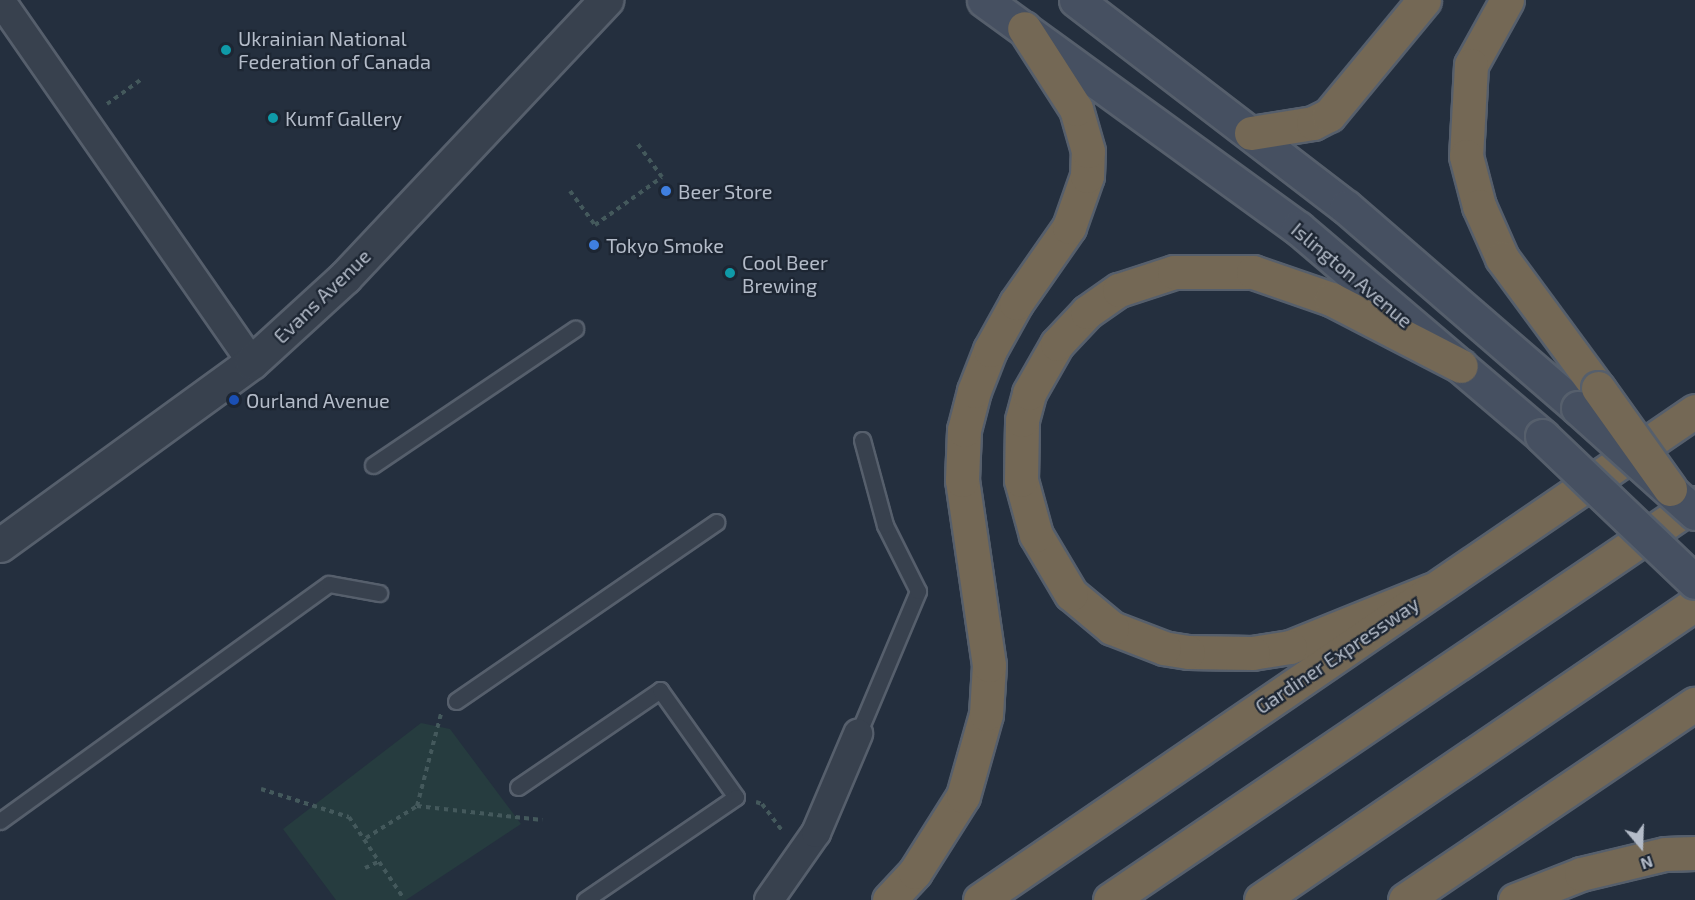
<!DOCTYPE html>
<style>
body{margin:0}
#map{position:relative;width:1695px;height:900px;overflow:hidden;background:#242f3e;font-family:"Exo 2",sans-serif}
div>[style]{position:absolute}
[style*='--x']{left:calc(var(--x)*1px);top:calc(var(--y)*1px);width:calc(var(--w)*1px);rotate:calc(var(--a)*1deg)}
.green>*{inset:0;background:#263c3f}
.path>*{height:4px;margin-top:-2px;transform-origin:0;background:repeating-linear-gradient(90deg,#44595c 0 4.5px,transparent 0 9px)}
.roads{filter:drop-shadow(2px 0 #565f6c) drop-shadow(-2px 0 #565f6c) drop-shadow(0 2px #565f6c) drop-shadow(0 -2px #565f6c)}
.service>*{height:15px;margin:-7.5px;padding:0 7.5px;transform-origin:7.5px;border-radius:7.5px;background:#38414e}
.minor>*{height:28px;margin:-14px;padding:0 14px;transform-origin:14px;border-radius:14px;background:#38414e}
.tertiary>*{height:33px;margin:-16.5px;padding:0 16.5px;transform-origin:16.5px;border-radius:16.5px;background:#38414e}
.secondary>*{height:33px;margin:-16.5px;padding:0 16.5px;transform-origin:16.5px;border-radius:16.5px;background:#465061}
.motorway>*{height:33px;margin:-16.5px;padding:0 16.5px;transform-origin:16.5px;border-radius:16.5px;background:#746855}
.bridges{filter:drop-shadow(2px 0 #565f6c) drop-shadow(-2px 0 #565f6c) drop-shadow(0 2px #565f6c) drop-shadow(0 -2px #565f6c)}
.secondary-bridge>*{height:33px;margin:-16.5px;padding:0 16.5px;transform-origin:16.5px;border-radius:16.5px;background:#465061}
.motorway-bridge>*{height:33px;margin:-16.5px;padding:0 16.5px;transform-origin:16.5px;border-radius:16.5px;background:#746855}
.dots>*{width:16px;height:16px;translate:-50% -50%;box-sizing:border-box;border:3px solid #1d2633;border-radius:50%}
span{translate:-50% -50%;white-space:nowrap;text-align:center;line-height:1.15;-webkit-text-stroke:4.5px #1d2633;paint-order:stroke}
.poi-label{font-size:20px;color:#b4bcc9}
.left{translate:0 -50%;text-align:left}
.street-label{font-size:20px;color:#b4bcc9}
.north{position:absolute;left:1611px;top:816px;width:60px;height:60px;-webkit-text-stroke:4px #1d2633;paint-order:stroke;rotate:161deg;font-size:16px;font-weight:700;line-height:24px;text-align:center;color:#b4bcc9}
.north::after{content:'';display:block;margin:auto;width:21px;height:27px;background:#b4bcc9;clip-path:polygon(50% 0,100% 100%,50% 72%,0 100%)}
</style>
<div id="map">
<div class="green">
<i style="clip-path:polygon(421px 723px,450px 729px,521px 824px,406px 900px,336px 900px,283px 829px)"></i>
</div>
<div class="path">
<i style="--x:107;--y:104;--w:44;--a:-35.8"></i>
<i style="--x:570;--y:191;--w:42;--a:53.7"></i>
<i style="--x:595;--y:225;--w:82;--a:-35.6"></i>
<i style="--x:662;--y:177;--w:42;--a:-126.3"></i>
<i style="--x:261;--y:789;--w:92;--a:17.7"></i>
<i style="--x:349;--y:817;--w:95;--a:56.1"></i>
<i style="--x:756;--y:802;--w:6;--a:18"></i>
<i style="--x:762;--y:804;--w:34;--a:53"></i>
<i style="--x:417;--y:806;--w:95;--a:-75.4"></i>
<i style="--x:366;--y:838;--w:60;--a:-32.1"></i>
<i style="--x:417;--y:806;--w:126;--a:6.4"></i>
<i style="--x:365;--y:868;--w:17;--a:-25"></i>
</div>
<div class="roads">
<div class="service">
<i style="--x:373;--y:465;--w:244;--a:-34"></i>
<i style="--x:456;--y:701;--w:316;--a:-34.5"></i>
<i style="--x:858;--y:734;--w:155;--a:-67.2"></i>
<i style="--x:918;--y:591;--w:74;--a:-116.6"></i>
<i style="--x:885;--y:525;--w:88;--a:-105.1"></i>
<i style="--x:518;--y:787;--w:172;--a:-34.3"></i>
<i style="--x:660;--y:690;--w:131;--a:54.6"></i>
<i style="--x:736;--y:797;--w:183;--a:145.7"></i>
<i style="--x:0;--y:821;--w:405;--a:-35.8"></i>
<i style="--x:329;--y:584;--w:51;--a:10.2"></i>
</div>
<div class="minor">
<i style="--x:0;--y:0;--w:441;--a:55.2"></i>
<i style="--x:769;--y:900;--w:82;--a:-55"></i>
<i style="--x:816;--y:833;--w:108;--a:-67"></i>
</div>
<div class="tertiary">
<i style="--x:0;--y:545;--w:311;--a:-36"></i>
<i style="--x:252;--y:362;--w:126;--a:-42.4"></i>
<i style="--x:345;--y:277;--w:381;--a:-46.7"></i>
</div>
<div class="secondary">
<i style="--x:984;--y:0;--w:388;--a:36"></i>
<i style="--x:1298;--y:228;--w:321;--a:40.4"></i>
<i style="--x:1076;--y:0;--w:340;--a:37.5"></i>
<i style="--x:1346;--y:207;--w:307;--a:40.9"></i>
</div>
<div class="motorway">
<i style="--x:1507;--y:0;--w:74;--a:119"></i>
<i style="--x:1471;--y:65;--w:91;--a:93.1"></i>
<i style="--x:1466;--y:156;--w:52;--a:75.4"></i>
<i style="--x:1479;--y:206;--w:57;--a:66.1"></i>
<i style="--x:1502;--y:258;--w:162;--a:53.6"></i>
<i style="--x:1251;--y:133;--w:63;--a:-9.2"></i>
<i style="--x:1313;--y:123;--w:18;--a:-27"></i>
<i style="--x:1329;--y:115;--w:149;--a:-50.4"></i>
<i style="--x:1431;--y:590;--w:152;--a:158"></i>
<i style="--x:1290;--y:647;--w:37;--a:171"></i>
<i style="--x:1253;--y:653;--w:65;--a:-179.1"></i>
<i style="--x:1188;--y:652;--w:24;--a:-171"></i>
<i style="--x:1164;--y:648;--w:56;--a:-159"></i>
<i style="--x:1112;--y:628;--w:53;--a:-140.3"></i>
<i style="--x:1071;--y:594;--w:69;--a:-120.7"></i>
<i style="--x:1036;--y:535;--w:57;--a:-105.3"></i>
<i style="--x:1021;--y:480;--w:60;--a:-89"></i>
<i style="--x:1022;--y:420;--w:28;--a:-75"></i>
<i style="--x:1029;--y:393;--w:56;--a:-60.3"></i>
<i style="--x:1057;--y:344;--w:44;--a:-46.8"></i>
<i style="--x:1087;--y:312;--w:39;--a:-35"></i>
<i style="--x:1119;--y:290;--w:58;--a:-18.1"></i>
<i style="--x:1174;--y:272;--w:79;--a:0"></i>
<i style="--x:1253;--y:272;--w:83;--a:19.1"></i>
<i style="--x:1331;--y:299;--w:146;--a:27.3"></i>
<i style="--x:889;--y:900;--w:38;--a:-47"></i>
<i style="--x:915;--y:872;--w:90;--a:-57.7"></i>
<i style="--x:963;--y:796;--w:85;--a:-74.3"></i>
<i style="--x:986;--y:714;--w:49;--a:-86.5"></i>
<i style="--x:989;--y:665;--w:187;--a:-98.3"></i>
<i style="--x:962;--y:480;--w:50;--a:-87.7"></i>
<i style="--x:964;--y:430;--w:40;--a:-75.6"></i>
<i style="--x:974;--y:391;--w:44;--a:-68.7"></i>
<i style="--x:990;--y:350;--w:54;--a:-61"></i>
<i style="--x:1016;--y:303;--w:93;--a:-55.1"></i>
<i style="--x:1069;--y:227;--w:54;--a:-70.6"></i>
<i style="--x:1087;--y:176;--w:25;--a:-88"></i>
<i style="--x:1088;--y:151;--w:44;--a:-105.9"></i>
<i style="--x:1076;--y:109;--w:96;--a:-122.7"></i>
<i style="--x:980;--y:900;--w:866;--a:-34.37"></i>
<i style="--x:1110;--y:900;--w:707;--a:-34.16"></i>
<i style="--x:1261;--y:900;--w:525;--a:-34.3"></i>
<i style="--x:1405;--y:900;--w:350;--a:-34.1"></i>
<i style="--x:1515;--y:900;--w:71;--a:-21.5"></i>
<i style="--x:1581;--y:874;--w:86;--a:-13.4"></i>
<i style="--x:1665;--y:854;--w:30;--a:-2"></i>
</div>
</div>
<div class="bridges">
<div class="secondary-bridge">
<i style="--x:1578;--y:408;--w:157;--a:41.9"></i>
<i style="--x:1542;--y:436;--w:211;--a:43.7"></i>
</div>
<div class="motorway-bridge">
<i style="--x:1598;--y:388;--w:124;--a:54.5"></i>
</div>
</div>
<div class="dots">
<i style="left:226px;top:50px;background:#0f9aa8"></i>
<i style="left:273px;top:118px;background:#0f9aa8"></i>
<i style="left:666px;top:191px;background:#3f7fe0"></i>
<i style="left:594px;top:245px;background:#3f7fe0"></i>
<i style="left:730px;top:273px;background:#0f9aa8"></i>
<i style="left:234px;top:400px;background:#1a4fb4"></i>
</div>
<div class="poi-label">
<span class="left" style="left:238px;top:50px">Ukrainian National<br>Federation of Canada</span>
<span class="left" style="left:285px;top:118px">Kumf Gallery</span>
<span class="left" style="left:678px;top:191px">Beer Store</span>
<span class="left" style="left:606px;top:245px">Tokyo Smoke</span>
<span class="left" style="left:742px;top:274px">Cool Beer<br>Brewing</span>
<span class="left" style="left:246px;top:400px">Ourland Avenue</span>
</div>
<div class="street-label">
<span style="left:1352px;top:275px;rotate:40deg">Islington Avenue</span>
<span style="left:322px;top:296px;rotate:-44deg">Evans Avenue</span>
<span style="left:1337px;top:655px;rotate:-34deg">Gardiner Expressway</span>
</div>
<div class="north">N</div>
</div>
